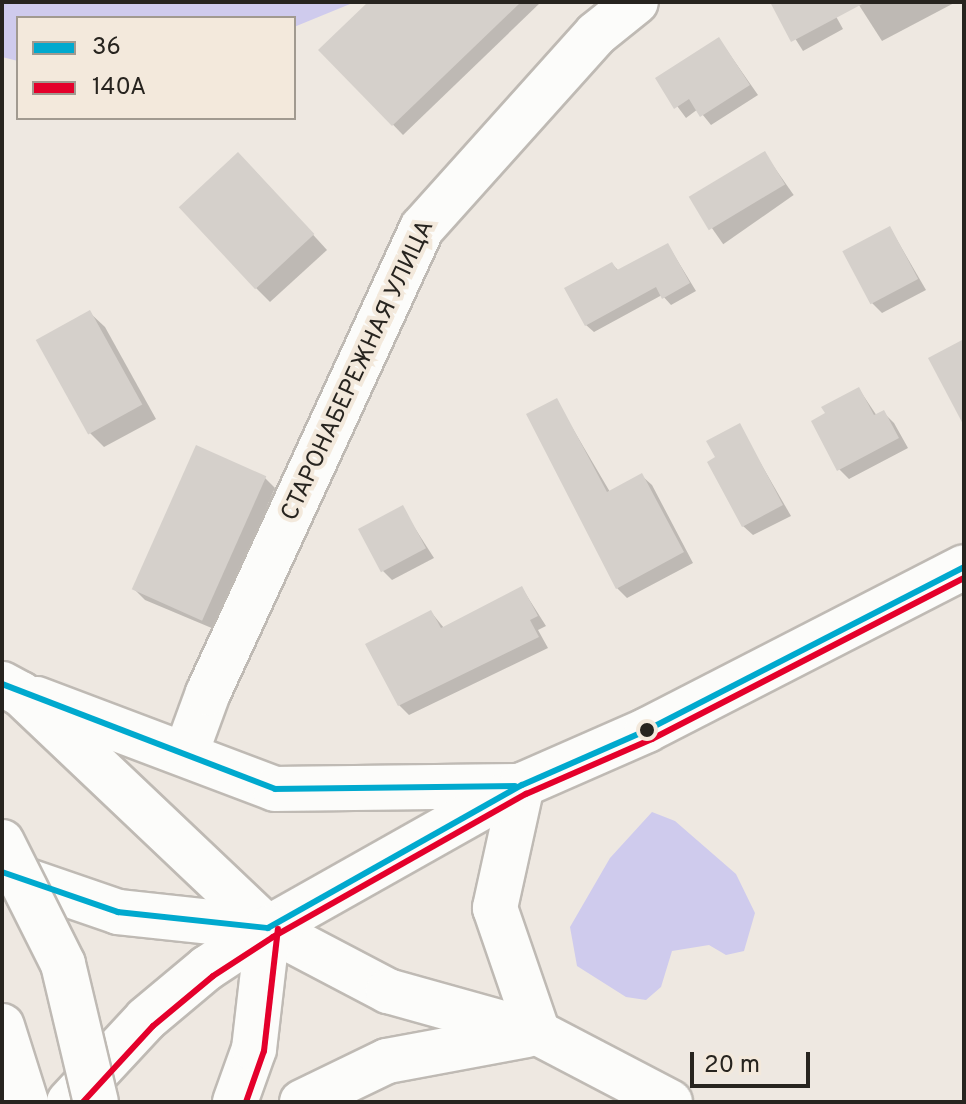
<!DOCTYPE html>
<meta charset="utf-8">
<style>
body{margin:0}
#map{position:relative;width:966px;height:1104px;overflow:hidden;background:#eee8e1;font-family:Overpass,sans-serif}
div>[style]{position:absolute}
[style*='--x']{left:calc(var(--x)*1px);top:calc(var(--y)*1px);width:calc(var(--w)*1px);rotate:calc(var(--a)*1deg)}
.forest>*{inset:0;background:#cfcbed}
.shadow>*{inset:0;background:#0003;transform-origin:0 0}
.building>*{inset:0;background:#d5d0cb;transform-origin:0 0}
.roads{filter:drop-shadow(2px 0 #bfbab4) drop-shadow(-2px 0 #bfbab4) drop-shadow(0 2px #bfbab4) drop-shadow(0 -2px #bfbab4)}
.minor>*{height:44px;margin:-22px;padding:0 22px;transform-origin:22px;border-radius:22px;background:#fcfcfa}
.major>*{height:44px;margin:-22px;padding:0 22px;transform-origin:22px;border-radius:22px;background:#fcfcfa}
.bridges{filter:drop-shadow(2px 0 #bfbab4) drop-shadow(-2px 0 #bfbab4) drop-shadow(0 2px #bfbab4) drop-shadow(0 -2px #bfbab4)}
.major-bridge>*{height:44px;margin:-22px;padding:0 22px;transform-origin:22px;border-radius:22px;background:#fcfcfa}
.bus-1>*{height:6px;margin:-3px;padding:0 3px;transform-origin:3px;border-radius:3px;background:#00a9ce}
.bus-2>*{height:6px;margin:-3px;padding:0 3px;transform-origin:3px;border-radius:3px;background:#e4002b}
.dots>*{width:22px;height:22px;translate:-50% -50%;box-sizing:border-box;border:4px solid #f3e9dc;border-radius:50%}
span{translate:-50% -50%;white-space:nowrap;text-align:center;line-height:1.15;-webkit-text-stroke:8px #f3e9dc;paint-order:stroke}
.street-label{font-size:24px;color:#27241f}
.frame{position:absolute;inset:0;border:4px solid #27241f;pointer-events:none}
.legend{position:absolute;left:16px;top:16px;width:280px;height:104px;box-sizing:border-box;background:#f3e9dc;border:2px solid #a19a90;margin:0;padding:10px 14px;list-style:none;font-size:24px;color:#27241f}
.legend li{display:flex;align-items:center;gap:16px;height:40px}
.legend b{width:40px;border:2px solid #a19a90}
.scale{position:absolute;left:690px;top:1052px;width:120px;height:36px;box-sizing:border-box;border:4px solid #27241f;border-top:0;padding-left:10px;font-size:24px;line-height:28px;white-space:nowrap;color:#27241f;-webkit-text-stroke:6px #f3e9dc;paint-order:stroke}
</style>
<div id="map">
<div class="forest">
<i style="clip-path:polygon(2px 2px,355px 2px,294px 27px,294px 18px,18px 18px,18px 61px,2px 57px)"></i>
<i style="clip-path:polygon(652px 812px,675px 821px,736px 874px,755px 913px,744px 951px,726px 955px,709px 945px,672px 951px,661px 987px,646px 1000px,626px 997px,577px 966px,570px 927px,610px 858px)"></i>
</div>
<div class="shadow">
<i style="clip-path:polygon(371px 2px,541px 2px,403px 135px,321px 50px)"></i>
<i style="clip-path:polygon(772px 2px,828px 2px,843px 29px,803px 51px)"></i>
<i style="clip-path:polygon(857px 2px,956px 2px,882px 41px)"></i>
<i style="clip-path:polygon(719px 39px,758px 95px,711px 125px,698px 109px,686px 118px,657px 79px)"></i>
<i style="left:765px;top:154px;width:50px;height:86px;rotate:55deg"></i>
<i style="clip-path:polygon(253px 169px,327px 250px,270px 302px,255px 287px)"></i>
<i style="clip-path:polygon(890px 228px,926px 290px,882px 313px,872px 303px)"></i>
<i style="clip-path:polygon(668px 245px,696px 291px,671px 305px,662px 295px,594px 332px,586px 325px,612px 264px,619px 271px)"></i>
<i style="clip-path:polygon(90px 313px,105px 327px,156px 419px,104px 447px,90px 433px)"></i>
<i style="clip-path:polygon(859px 389px,877px 416px,884px 413px,894px 423px,908px 448px,849px 479px,839px 469px,827px 414px)"></i>
<i style="clip-path:polygon(556px 400px,610px 492px,642px 476px,652px 485px,693px 563px,627px 598px,617px 588px)"></i>
<i style="clip-path:polygon(739px 426px,791px 516px,753px 535px,743px 526px,718px 458px)"></i>
<i style="clip-path:polygon(265px 478px,275px 488px,214px 629px,145px 600px,135px 590px)"></i>
<i style="clip-path:polygon(402px 508px,434px 558px,392px 580px,382px 570px)"></i>
<i style="clip-path:polygon(522px 588px,546px 626px,538px 630px,548px 648px,409px 715px,399px 705px,431px 612px,444px 628px)"></i>
</div>
<div class="building">
<i style="clip-path:polygon(368px 2px,521px 2px,392px 126px,318px 50px)"></i>
<i style="clip-path:polygon(770px 2px,866px 2px,791px 42px)"></i>
<i style="clip-path:polygon(719px 37px,750px 85px,700px 117px,689px 99px,674px 109px,655px 78px)"></i>
<i style="left:765px;top:151px;width:39px;height:89px;rotate:59deg"></i>
<i style="left:238px;top:152px;width:112px;height:81px;rotate:47deg"></i>
<i style="left:890px;top:226px;width:60px;height:54px;rotate:62deg"></i>
<i style="clip-path:polygon(668px 243px,690px 283px,662px 299px,656px 287px,585px 326px,564px 288px,612px 262px,617px 270px)"></i>
<i style="left:90px;top:310px;width:108px;height:62px;rotate:61deg"></i>
<i style="clip-path:polygon(964px 339px,964px 426px,928px 358px)"></i>
<i style="clip-path:polygon(859px 387px,874px 415px,884px 410px,899px 438px,837px 471px,811px 421px,825px 413px,821px 407px)"></i>
<i style="clip-path:polygon(557px 398px,607px 492px,642px 473px,684px 552px,616px 589px,526px 414px)"></i>
<i style="clip-path:polygon(740px 423px,783px 505px,742px 527px,707px 462px,715px 457px,706px 441px)"></i>
<i style="left:196px;top:445px;width:77px;height:158px;rotate:24deg"></i>
<i style="left:403px;top:505px;width:49px;height:51px;rotate:62deg"></i>
<i style="clip-path:polygon(522px 586px,538px 616px,530px 620px,539px 637px,398px 706px,365px 644px,431px 610px,441px 628px)"></i>
</div>
<div class="roads">
<div class="minor">
<i style="--x:186;--y:753;--w:64;--a:-69.9"></i>
<i style="--x:208;--y:693;--w:512;--a:-65.29"></i>
<i style="--x:422;--y:228;--w:261;--a:-48.1"></i>
<i style="--x:596;--y:34;--w:51;--a:-38.7"></i>
</div>
<div class="major">
<i style="--x:2;--y:684;--w:21;--a:28"></i>
<i style="--x:21;--y:694;--w:340;--a:43.5"></i>
<i style="--x:268;--y:928;--w:136;--a:27.7"></i>
<i style="--x:388;--y:991;--w:156;--a:15.6"></i>
<i style="--x:538;--y:1033;--w:149;--a:27.6"></i>
<i style="--x:37;--y:699;--w:254;--a:20.7"></i>
<i style="--x:275;--y:789;--w:240;--a:-0.7"></i>
<i style="--x:522;--y:785;--w:126;--a:102.4"></i>
<i style="--x:495;--y:908;--w:132;--a:71"></i>
<i style="--x:2;--y:872;--w:123;--a:19"></i>
<i style="--x:118;--y:912;--w:151;--a:6.1"></i>
<i style="--x:2;--y:1026;--w:80;--a:72.5"></i>
<i style="--x:69;--y:1102;--w:113;--a:-47.1"></i>
<i style="--x:146;--y:1019;--w:80;--a:-39.9"></i>
<i style="--x:207;--y:968;--w:73;--a:-33.3"></i>
<i style="--x:268;--y:928;--w:291;--a:-29.4"></i>
<i style="--x:522;--y:785;--w:137;--a:-23.7"></i>
<i style="--x:647;--y:730;--w:356;--a:-27.2"></i>
<i style="--x:235;--y:1102;--w:56;--a:-70.3"></i>
<i style="--x:254;--y:1049;--w:122;--a:-83.4"></i>
<i style="--x:302;--y:1102;--w:94;--a:-25.8"></i>
<i style="--x:387;--y:1061;--w:142;--a:-10.5"></i>
</div>
</div>
<div class="bridges">
<div class="major-bridge">
<i style="--x:2;--y:842;--w:136;--a:63.4"></i>
<i style="--x:63;--y:964;--w:142;--a:76.6"></i>
</div>
</div>
<div class="bus-1">
<i style="--x:2;--y:684;--w:292;--a:21"></i>
<i style="--x:275;--y:789;--w:240;--a:-0.7"></i>
<i style="--x:2;--y:872;--w:123;--a:19"></i>
<i style="--x:118;--y:912;--w:151;--a:6.1"></i>
<i style="--x:268;--y:928;--w:291;--a:-29.4"></i>
<i style="--x:522;--y:785;--w:137;--a:-23.7"></i>
<i style="--x:647;--y:730;--w:356;--a:-27.2"></i>
</div>
<div class="bus-2">
<i style="--x:83;--y:1102;--w:103;--a:-47.4"></i>
<i style="--x:153;--y:1026;--w:78;--a:-39.8"></i>
<i style="--x:213;--y:976;--w:72;--a:-33"></i>
<i style="--x:273;--y:937;--w:291;--a:-29.5"></i>
<i style="--x:526;--y:794;--w:137;--a:-23.6"></i>
<i style="--x:652;--y:739;--w:351;--a:-27.3"></i>
<i style="--x:246;--y:1102;--w:54;--a:-70.6"></i>
<i style="--x:264;--y:1051;--w:123;--a:-83.5"></i>
</div>
<div class="dots">
<i style="left:647px;top:730px;background:#27241f"></i>
</div>
<div class="street-label">
<span style="left:359px;top:371px;rotate:-65deg">СТАРОНАБЕРЕЖНАЯ УЛИЦА</span>
</div>
<div class="frame"></div>
<ul class="legend">
<li><b style="height:10px;background:#00a9ce"></b>36</li>
<li><b style="height:10px;background:#e4002b"></b>140А</li>
</ul>
<div class="scale">20 m</div>
</div>
